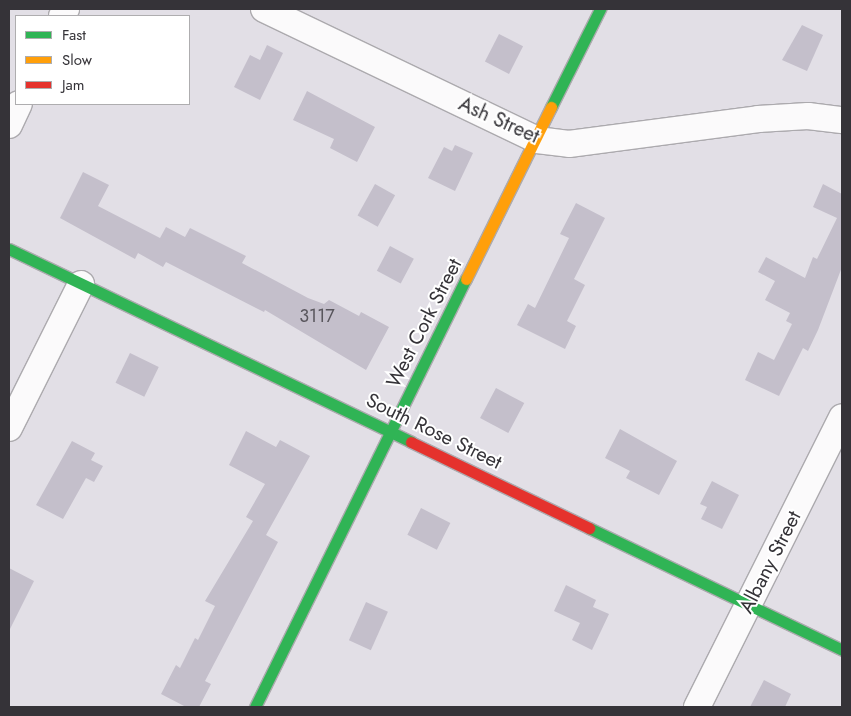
<!DOCTYPE html>
<style>
body{margin:0}
#map{position:relative;width:851px;height:716px;overflow:hidden;background:#e2dfe6;font-family:Jost,sans-serif}
div>[style]{position:absolute}
[style*='--x']{left:calc(var(--x)*1px);top:calc(var(--y)*1px);width:calc(var(--w)*1px);rotate:calc(var(--a)*1deg)}
.building>*{inset:0;background:#c4bfcb;transform-origin:0 0}
.roads{filter:drop-shadow(1px 0 #acaaae) drop-shadow(-1px 0 #acaaae) drop-shadow(0 1px #acaaae) drop-shadow(0 -1px #acaaae)}
.street>*{height:26px;margin:-13px;padding:0 13px;transform-origin:13px;border-radius:13px;background:#fbfafb}
.fast>*{height:11px;margin:-5.5px;padding:0 5.5px;transform-origin:5.5px;border-radius:5.5px;background:#30b455}
.slow>*{height:11px;margin:-5.5px;padding:0 5.5px;transform-origin:5.5px;border-radius:5.5px;background:#ff9f0a}
.jam>*{height:11px;margin:-5.5px;padding:0 5.5px;transform-origin:5.5px;border-radius:5.5px;background:#e5322d}
span{translate:-50% -50%;white-space:nowrap;text-align:center;line-height:1.15;-webkit-text-stroke:4px #fff;paint-order:stroke}
.number-label{font-size:18px;color:#59565d}
.number-label span{-webkit-text-stroke-width:0}
.street-label{font-size:20px;color:#353338}
.frame{position:absolute;inset:0;border:10px solid #353338;pointer-events:none}
.legend{position:absolute;left:15px;top:15px;width:175px;height:90px;box-sizing:border-box;background:#fff;border:1px solid #aeadaf;margin:0;padding:6px 9px;list-style:none;font-size:15px;color:#353338}
.legend li{display:flex;align-items:center;gap:10px;height:25px}
.legend b{width:25px;border:1px solid #aeadaf}
</style>
<div id="map">
<div class="building">
<i style="clip-path:polygon(802px 25px,823px 35px,807px 71px,782px 60px)"></i>
<i style="left:499px;top:34px;width:27px;height:31px;rotate:27deg"></i>
<i style="clip-path:polygon(267px 45px,283px 53px,260px 100px,234px 87px,250px 55px,260px 60px)"></i>
<i style="clip-path:polygon(307px 91px,375px 127px,357px 162px,330px 148px,334px 139px,293px 120px)"></i>
<i style="clip-path:polygon(455px 145px,473px 153px,455px 191px,428px 178px,444px 147px,452px 151px)"></i>
<i style="clip-path:polygon(83px 172px,109px 185px,98px 206px,160px 238px,166px 227px,185px 237px,190px 228px,246px 256px,242px 263px,308px 298px,324px 304px,329px 300px,359px 316px,361px 312px,389px 327px,366px 370px,265px 310px,264px 312px,166px 262px,163px 267px,138px 253px,135px 259px,60px 218px)"></i>
<i style="left:375px;top:184px;width:23px;height:36px;rotate:29deg"></i>
<i style="clip-path:polygon(823px 184px,842px 194px,842px 267px,818px 330px,808px 351px,803px 348px,779px 396px,745px 380px,758px 352px,774px 360px,792px 324px,786px 321px,790px 313px,765px 300px,775px 281px,758px 272px,766px 257px,805px 278px,813px 257px,817px 259px,837px 218px,813px 207px)"></i>
<i style="clip-path:polygon(576px 203px,605px 218px,574px 279px,585px 285px,567px 321px,576px 326px,565px 349px,517px 325px,528px 304px,535px 308px,569px 238px,560px 234px)"></i>
<i style="left:390px;top:246px;width:27px;height:28px;rotate:28deg"></i>
<i style="left:130px;top:353px;width:32px;height:33px;rotate:26deg"></i>
<i style="left:496px;top:388px;width:32px;height:34px;rotate:28deg"></i>
<i style="clip-path:polygon(620px 429px,677px 461px,659px 495px,626px 478px,630px 471px,605px 458px)"></i>
<i style="clip-path:polygon(246px 431px,276px 447px,280px 440px,310px 456px,266px 535px,278px 542px,205px 681px,211px 684px,199px 707px,186px 707px,161px 694px,176px 665px,180px 668px,195px 638px,198px 640px,215px 606px,205px 601px,253px 521px,246px 517px,265px 484px,229px 465px)"></i>
<i style="clip-path:polygon(72px 441px,95px 453px,91px 460px,103px 466px,94px 482px,86px 478px,63px 519px,36px 505px)"></i>
<i style="clip-path:polygon(712px 481px,739px 495px,722px 529px,701px 519px,707px 507px,700px 504px)"></i>
<i style="left:421px;top:508px;width:33px;height:30px;rotate:27deg"></i>
<i style="clip-path:polygon(9px 568px,34px 581px,9px 631px)"></i>
<i style="clip-path:polygon(566px 585px,596px 600px,593px 607px,609px 614px,592px 650px,572px 640px,580px 623px,554px 611px)"></i>
<i style="left:366px;top:602px;width:24px;height:42px;rotate:24deg"></i>
<i style="clip-path:polygon(764px 680px,791px 694px,785px 707px,750px 707px)"></i>
</div>
<div class="roads">
<div class="street">
<i style="--x:264;--y:9;--w:303;--a:25.6"></i>
<i style="--x:537;--y:140;--w:32;--a:7"></i>
<i style="--x:569;--y:144;--w:191;--a:-7.5"></i>
<i style="--x:758;--y:119;--w:50;--a:-3.4"></i>
<i style="--x:808;--y:116;--w:34;--a:7"></i>
<i style="--x:62;--y:16;--w:8;--a:-60"></i>
<i style="--x:9;--y:125;--w:23;--a:-65"></i>
<i style="--x:9;--y:428;--w:161;--a:-63.4"></i>
<i style="--x:697;--y:707;--w:324;--a:-63.4"></i>
</div>
<div class="fast">
<i style="--x:551;--y:107;--w:110;--a:-63.4"></i>
<i style="--x:9;--y:249;--w:446;--a:25.6"></i>
<i style="--x:589;--y:528;--w:281;--a:25.7"></i>
<i style="--x:255;--y:707;--w:477;--a:-63.8"></i>
</div>
<div class="slow">
<i style="--x:466;--y:279;--w:192;--a:-63.7"></i>
</div>
<div class="jam">
<i style="--x:411;--y:442;--w:198;--a:25.8"></i>
</div>
</div>
<div class="number-label">
<span style="left:317px;top:316px">3117</span>
</div>
<div class="street-label">
<span style="left:499px;top:120px;rotate:24deg">Ash Street</span>
<span style="left:424px;top:323px;rotate:-63deg">West Cork Street</span>
<span style="left:434px;top:431px;rotate:26deg">South Rose Street</span>
<span style="left:770px;top:562px;rotate:-63deg">Albany Street</span>
</div>
<div class="frame"></div>
<ul class="legend">
<li><b style="height:6px;background:#30b455"></b>Fast</li>
<li><b style="height:6px;background:#ff9f0a"></b>Slow</li>
<li><b style="height:6px;background:#e5322d"></b>Jam</li>
</ul>
</div>
